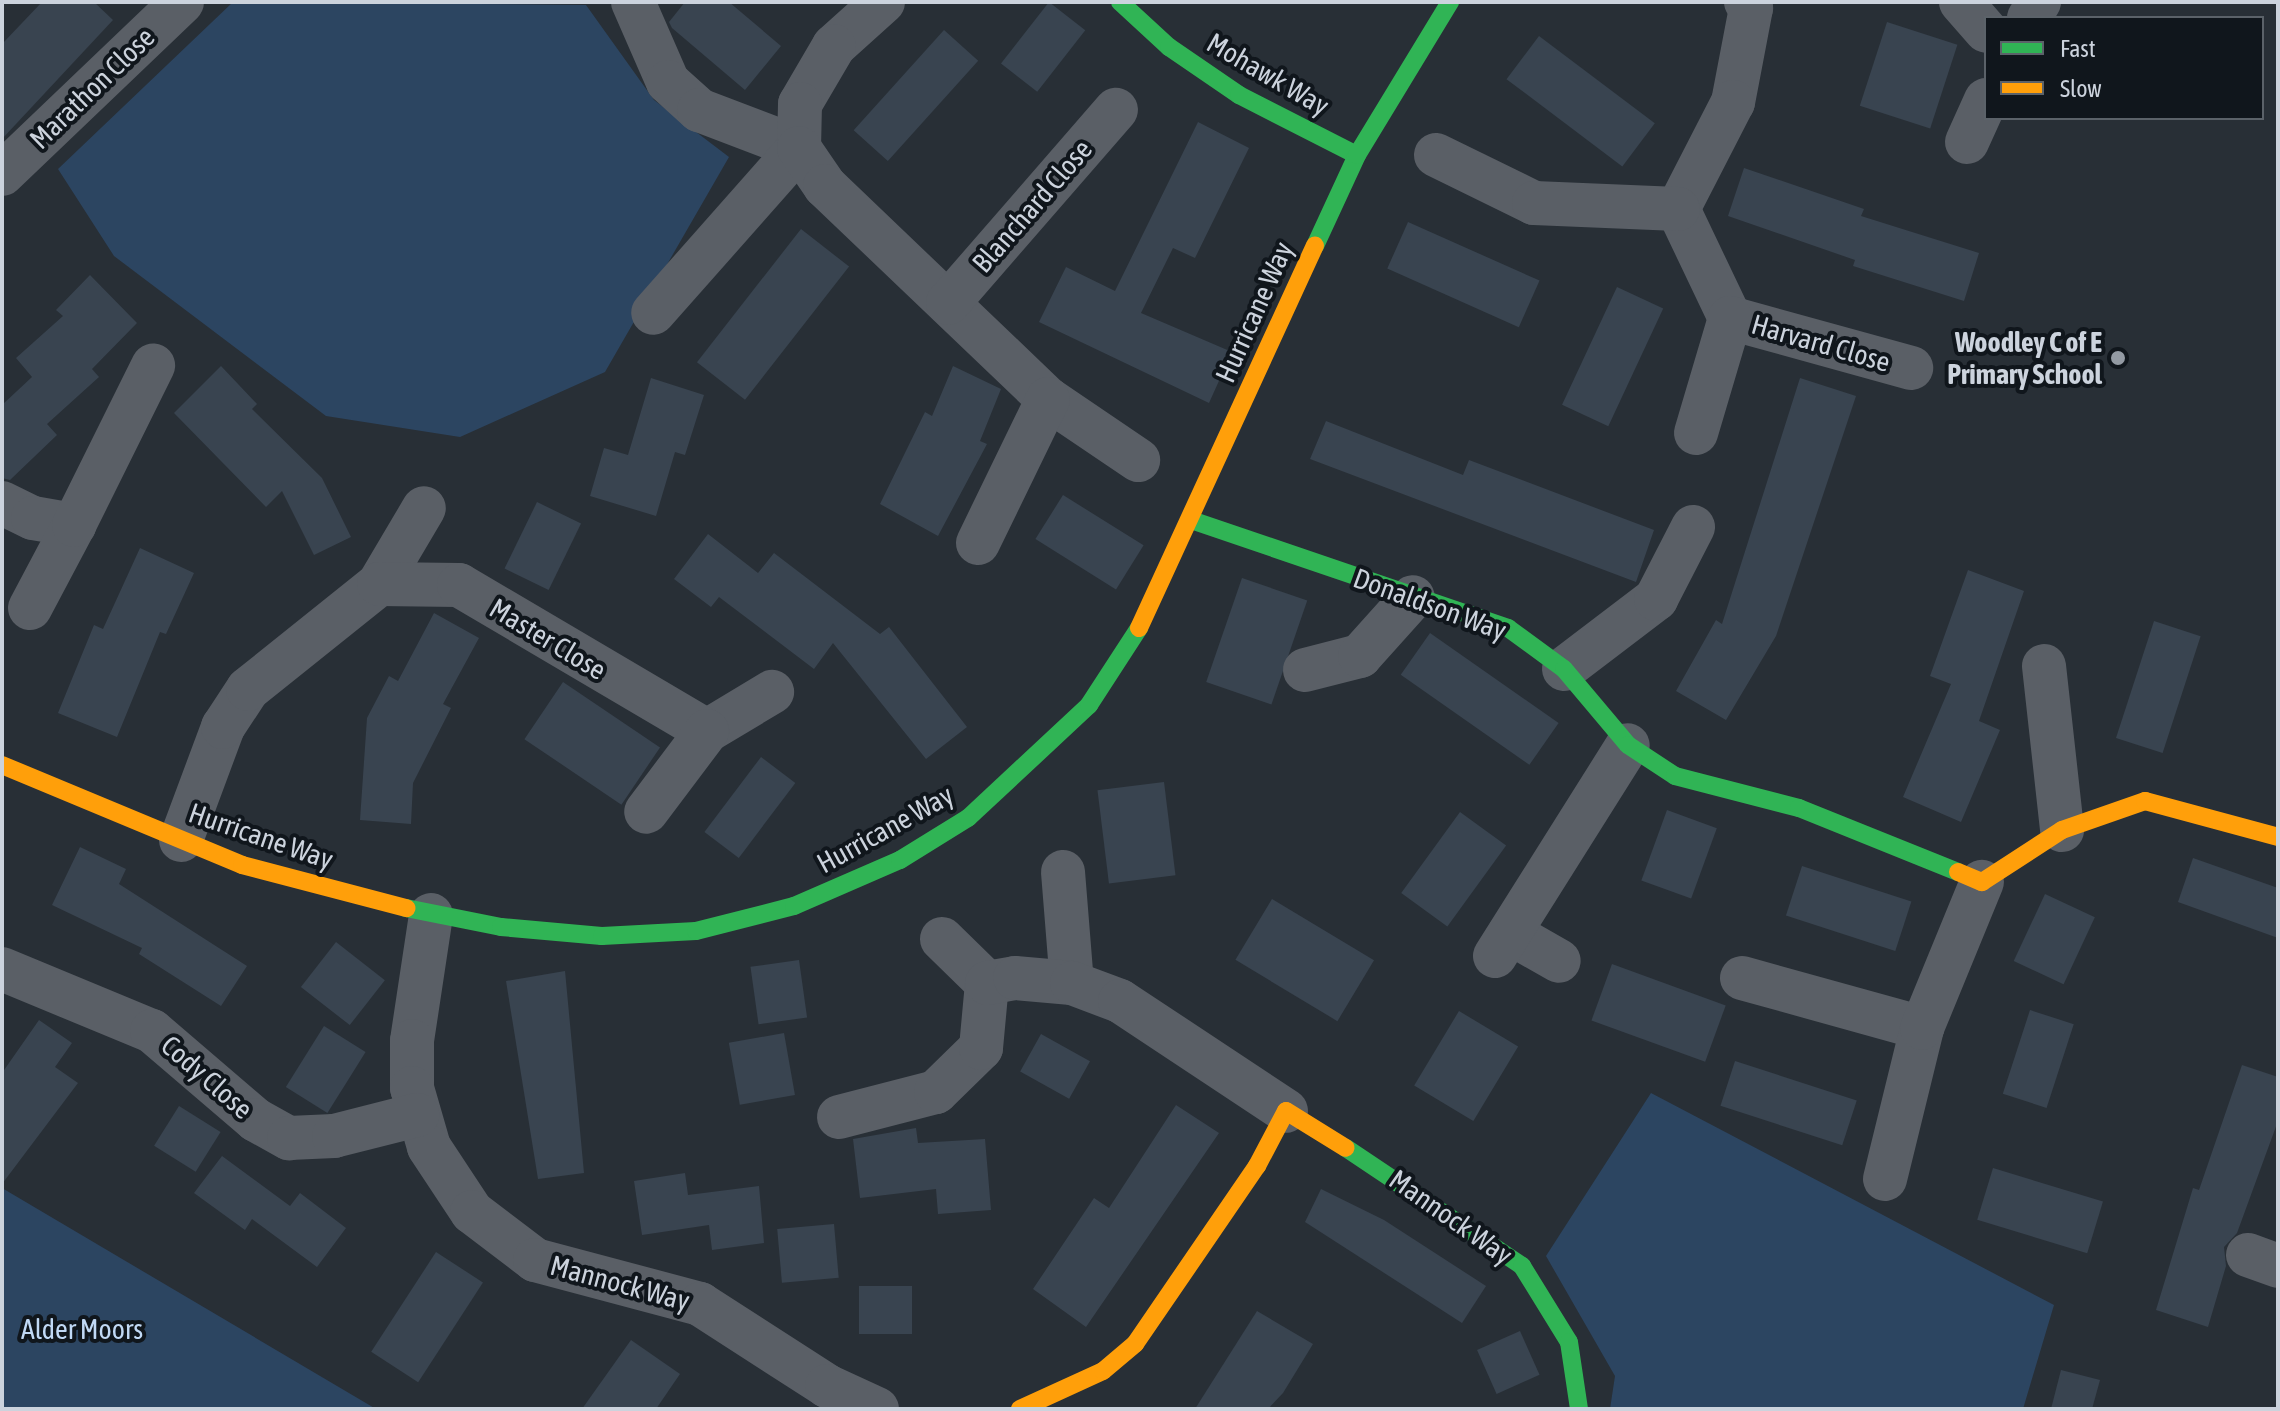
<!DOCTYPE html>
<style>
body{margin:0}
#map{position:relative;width:2280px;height:1411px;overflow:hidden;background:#282f36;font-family:"Asap Condensed",sans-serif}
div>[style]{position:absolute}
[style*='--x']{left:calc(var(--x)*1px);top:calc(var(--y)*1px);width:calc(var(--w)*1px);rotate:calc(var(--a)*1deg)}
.green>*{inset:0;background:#2c4561}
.building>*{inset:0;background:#394450;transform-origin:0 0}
.street>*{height:44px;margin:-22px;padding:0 22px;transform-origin:22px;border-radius:22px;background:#5a5f66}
.fast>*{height:18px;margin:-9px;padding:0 9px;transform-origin:9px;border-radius:9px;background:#30b455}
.slow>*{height:18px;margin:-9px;padding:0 9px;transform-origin:9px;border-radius:9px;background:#ff9f0a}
.dots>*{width:22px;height:22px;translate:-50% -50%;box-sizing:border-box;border:4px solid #10161c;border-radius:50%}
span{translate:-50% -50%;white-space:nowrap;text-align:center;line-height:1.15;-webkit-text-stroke:8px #10161c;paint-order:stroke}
.street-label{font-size:28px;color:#ccd3dd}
.poi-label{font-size:28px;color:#ccd3dd;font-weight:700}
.right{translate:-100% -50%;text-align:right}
.park-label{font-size:28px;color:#c1d9f5}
.frame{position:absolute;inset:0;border:4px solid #ccd3dd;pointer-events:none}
.legend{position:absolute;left:1984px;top:16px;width:280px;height:104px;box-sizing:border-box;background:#10161c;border:2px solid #5b6269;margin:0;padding:10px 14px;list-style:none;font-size:24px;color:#ccd3dd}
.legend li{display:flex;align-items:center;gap:16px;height:40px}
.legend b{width:40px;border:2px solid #5b6269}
</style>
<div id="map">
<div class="green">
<i style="clip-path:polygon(233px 2px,586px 5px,654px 100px,729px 157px,605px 372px,460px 437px,326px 416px,114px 256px,58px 169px)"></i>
<i style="clip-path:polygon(1651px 1093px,2054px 1305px,2023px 1409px,1610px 1409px,1615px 1376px,1546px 1256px)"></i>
<i style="clip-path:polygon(2px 1188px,376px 1409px,2px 1409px)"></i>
</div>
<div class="building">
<i style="clip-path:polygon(42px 2px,94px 2px,113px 20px,2px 139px,2px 44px)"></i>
<i style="clip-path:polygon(685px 2px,729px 2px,781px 46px,745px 90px,672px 28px,669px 22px)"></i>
<i style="left:1049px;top:2px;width:46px;height:78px;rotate:38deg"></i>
<i style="left:1887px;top:22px;width:74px;height:88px;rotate:18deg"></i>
<i style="left:944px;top:30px;width:46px;height:135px;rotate:42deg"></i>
<i style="left:1539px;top:36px;width:145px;height:54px;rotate:37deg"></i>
<i style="clip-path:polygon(1198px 122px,1249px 148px,1195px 258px,1173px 248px,1141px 313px,1232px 352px,1209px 403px,1039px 322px,1066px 267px,1115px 291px)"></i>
<i style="clip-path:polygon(1744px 168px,1864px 209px,1861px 216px,1979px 253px,1964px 301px,1853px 266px,1855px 260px,1728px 216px)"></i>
<i style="left:1408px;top:222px;width:144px;height:51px;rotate:24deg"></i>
<i style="left:801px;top:229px;width:61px;height:169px;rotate:38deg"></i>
<i style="clip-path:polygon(90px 275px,137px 323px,92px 369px,99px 377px,47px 424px,57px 435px,10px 480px,2px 478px,2px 405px,32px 377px,16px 358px,63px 316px,56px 310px)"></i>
<i style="left:1617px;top:287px;width:51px;height:130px;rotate:25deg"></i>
<i style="clip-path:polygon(221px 366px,257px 404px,252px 409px,322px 478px,351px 537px,314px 555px,282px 491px,266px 507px,174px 413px)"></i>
<i style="clip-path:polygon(953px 366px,1001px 389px,980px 441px,987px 444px,938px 536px,880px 504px,925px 412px,932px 416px)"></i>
<i style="clip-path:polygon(651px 378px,704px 395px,685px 455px,675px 452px,656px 516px,590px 496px,604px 448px,628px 455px)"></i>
<i style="clip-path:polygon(1800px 378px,1856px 396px,1776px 636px,1726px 720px,1676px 691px,1716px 620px,1722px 624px)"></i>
<i style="clip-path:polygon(1326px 421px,1463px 475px,1469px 460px,1654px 530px,1636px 582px,1310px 459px)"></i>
<i style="left:1063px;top:495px;width:95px;height:52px;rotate:32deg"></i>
<i style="left:537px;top:502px;width:49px;height:74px;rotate:26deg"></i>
<i style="clip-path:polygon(708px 534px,758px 573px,774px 553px,880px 634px,889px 627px,967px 727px,926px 759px,833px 643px,814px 669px,719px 597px,711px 607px,674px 579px)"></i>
<i style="clip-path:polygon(140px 548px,194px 573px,166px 634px,160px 632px,117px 737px,58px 713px,94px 625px,103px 629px)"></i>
<i style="clip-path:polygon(1968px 570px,2024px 591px,1979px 721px,2000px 730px,1961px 822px,1903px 797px,1951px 684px,1930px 676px)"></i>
<i style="left:1242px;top:578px;width:69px;height:110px;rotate:19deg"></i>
<i style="clip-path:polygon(434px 613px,479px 638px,443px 704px,451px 708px,413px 783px,411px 824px,360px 820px,367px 718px,389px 676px,398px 681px)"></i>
<i style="left:2154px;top:621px;width:49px;height:123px;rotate:18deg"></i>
<i style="left:1430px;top:633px;width:157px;height:51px;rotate:35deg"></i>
<i style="left:563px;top:682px;width:117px;height:69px;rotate:34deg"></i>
<i style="left:761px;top:757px;width:43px;height:94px;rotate:37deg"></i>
<i style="left:1164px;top:782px;width:94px;height:67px;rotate:83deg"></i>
<i style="left:1667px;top:810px;width:53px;height:75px;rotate:20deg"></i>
<i style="left:1460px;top:812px;width:57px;height:100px;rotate:36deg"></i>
<i style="clip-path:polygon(80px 847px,126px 869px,119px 884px,247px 966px,221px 1006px,139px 954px,142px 948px,52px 905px)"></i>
<i style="clip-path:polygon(2193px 858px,2278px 888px,2278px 938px,2178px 902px)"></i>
<i style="left:1802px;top:866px;width:115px;height:52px;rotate:18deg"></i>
<i style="left:2045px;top:894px;width:55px;height:74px;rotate:25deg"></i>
<i style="left:1272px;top:899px;width:119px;height:71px;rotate:31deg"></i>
<i style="left:336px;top:942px;width:62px;height:57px;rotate:38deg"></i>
<i style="left:799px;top:960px;width:58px;height:49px;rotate:82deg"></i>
<i style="left:1612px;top:964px;width:121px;height:60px;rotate:20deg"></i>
<i style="clip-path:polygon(565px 971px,584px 1173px,538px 1179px,506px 981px)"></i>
<i style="left:2030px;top:1010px;width:46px;height:88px;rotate:18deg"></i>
<i style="left:1459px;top:1011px;width:69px;height:87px;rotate:31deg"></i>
<i style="clip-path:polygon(39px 1020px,72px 1043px,55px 1067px,78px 1083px,2px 1184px,2px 1073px)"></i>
<i style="left:324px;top:1026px;width:49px;height:72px;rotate:32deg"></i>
<i style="left:784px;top:1033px;width:63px;height:56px;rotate:80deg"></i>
<i style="left:1041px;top:1034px;width:56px;height:43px;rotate:29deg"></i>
<i style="left:1735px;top:1061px;width:128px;height:47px;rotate:18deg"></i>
<i style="clip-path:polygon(2242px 1065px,2278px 1077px,2278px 1121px,2237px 1233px,2224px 1247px,2226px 1266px,2208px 1327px,2156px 1310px,2193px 1188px,2199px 1190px)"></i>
<i style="clip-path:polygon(1176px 1105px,1219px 1133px,1086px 1327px,1033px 1289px,1094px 1198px,1109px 1208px)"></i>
<i style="left:179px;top:1106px;width:49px;height:47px;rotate:32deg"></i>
<i style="clip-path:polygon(916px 1128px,918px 1143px,985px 1139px,991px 1210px,938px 1214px,936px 1189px,860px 1198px,853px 1139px)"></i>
<i style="clip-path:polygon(222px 1156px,290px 1206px,300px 1193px,346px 1228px,317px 1267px,252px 1219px,245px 1230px,194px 1193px)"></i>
<i style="left:1993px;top:1168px;width:115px;height:54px;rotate:17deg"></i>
<i style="clip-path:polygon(685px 1173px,688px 1195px,759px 1186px,764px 1243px,712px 1250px,709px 1225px,642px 1235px,634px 1181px)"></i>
<i style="clip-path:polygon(1321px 1189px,1384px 1220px,1486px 1286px,1462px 1323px,1305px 1222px)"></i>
<i style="left:834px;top:1224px;width:54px;height:57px;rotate:85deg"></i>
<i style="left:436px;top:1252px;width:56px;height:119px;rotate:33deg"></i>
<i style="left:859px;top:1286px;width:53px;height:48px"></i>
<i style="clip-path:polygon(1257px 1311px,1313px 1344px,1283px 1393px,1268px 1409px,1195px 1409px)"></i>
<i style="left:1520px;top:1331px;width:48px;height:47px;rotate:66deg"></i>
<i style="clip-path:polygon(631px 1340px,680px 1374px,656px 1409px,582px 1409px)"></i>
<i style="clip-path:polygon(2061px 1370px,2100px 1380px,2092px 1409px,2051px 1409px)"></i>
</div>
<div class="street">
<i style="--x:633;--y:2;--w:87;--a:66.4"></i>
<i style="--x:668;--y:82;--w:42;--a:42.1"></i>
<i style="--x:699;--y:110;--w:107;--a:20.8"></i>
<i style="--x:799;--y:148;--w:220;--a:131.5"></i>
<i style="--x:883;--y:2;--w:66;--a:138.1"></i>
<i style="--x:834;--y:46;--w:67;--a:120.4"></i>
<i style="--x:800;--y:104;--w:44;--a:91.3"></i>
<i style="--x:799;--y:148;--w:46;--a:55.6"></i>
<i style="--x:825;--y:186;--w:308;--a:43.7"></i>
<i style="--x:1048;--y:399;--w:109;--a:34.1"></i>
<i style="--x:1746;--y:2;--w:8;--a:50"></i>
<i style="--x:1751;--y:8;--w:96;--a:100.8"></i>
<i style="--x:1733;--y:102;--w:120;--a:117.2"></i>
<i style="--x:1678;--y:209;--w:121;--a:64.5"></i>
<i style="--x:1730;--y:318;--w:188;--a:15.4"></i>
<i style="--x:1961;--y:2;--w:38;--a:49"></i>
<i style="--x:2029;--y:18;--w:19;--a:-58"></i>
<i style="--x:1967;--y:142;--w:46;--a:-65.7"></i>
<i style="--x:1436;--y:155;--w:109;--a:26.1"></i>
<i style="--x:1534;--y:203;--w:144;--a:2.4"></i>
<i style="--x:2;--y:174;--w:249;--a:-43.7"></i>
<i style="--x:948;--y:303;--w:256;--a:-49"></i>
<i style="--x:1696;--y:433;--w:120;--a:-73.5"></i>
<i style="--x:2;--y:503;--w:34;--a:26"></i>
<i style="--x:33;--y:518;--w:42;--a:9.7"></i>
<i style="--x:74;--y:525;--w:94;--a:117.9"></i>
<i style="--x:74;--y:525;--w:178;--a:-63.6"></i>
<i style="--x:978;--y:543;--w:160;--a:-64.1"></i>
<i style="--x:379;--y:584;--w:88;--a:-59.4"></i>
<i style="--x:2044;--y:666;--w:165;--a:83.7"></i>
<i style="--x:1564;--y:669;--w:116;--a:-37.3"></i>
<i style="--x:1656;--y:599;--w:81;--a:-62.8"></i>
<i style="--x:1305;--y:670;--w:57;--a:-14.3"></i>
<i style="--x:1360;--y:656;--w:79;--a:-48.1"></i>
<i style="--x:707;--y:731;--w:76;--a:-31"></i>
<i style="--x:181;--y:840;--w:121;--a:-69.6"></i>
<i style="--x:223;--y:727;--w:45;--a:-56.7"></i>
<i style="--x:248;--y:689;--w:168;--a:-38.7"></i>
<i style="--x:379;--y:584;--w:80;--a:0.7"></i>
<i style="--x:459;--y:585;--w:288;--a:30.5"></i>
<i style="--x:707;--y:731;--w:101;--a:127"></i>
<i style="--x:1063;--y:872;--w:111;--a:85.4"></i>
<i style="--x:431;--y:915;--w:127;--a:98.6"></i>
<i style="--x:412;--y:1041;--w:47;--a:90"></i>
<i style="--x:412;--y:1088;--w:61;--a:73.9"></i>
<i style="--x:429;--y:1147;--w:78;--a:56.5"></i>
<i style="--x:472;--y:1212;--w:79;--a:37.3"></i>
<i style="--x:535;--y:1260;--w:171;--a:14.9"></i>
<i style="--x:700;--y:1304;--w:151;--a:32.8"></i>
<i style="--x:827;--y:1386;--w:55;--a:24.7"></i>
<i style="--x:1510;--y:933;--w:56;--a:29.7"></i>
<i style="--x:942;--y:939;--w:63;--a:44.4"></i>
<i style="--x:1495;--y:956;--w:249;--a:-57.8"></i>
<i style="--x:2;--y:969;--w:162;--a:22.5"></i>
<i style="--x:152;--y:1031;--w:137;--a:40.6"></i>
<i style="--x:256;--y:1120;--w:38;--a:29"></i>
<i style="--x:289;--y:1138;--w:45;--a:-2.5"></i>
<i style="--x:334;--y:1136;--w:86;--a:-14.2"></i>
<i style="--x:1742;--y:978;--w:187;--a:15.5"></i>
<i style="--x:839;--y:1117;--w:100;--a:-14.5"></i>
<i style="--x:936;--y:1092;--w:63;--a:-44.4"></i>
<i style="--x:981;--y:1048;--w:65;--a:-84.7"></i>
<i style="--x:987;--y:983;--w:28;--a:-10"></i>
<i style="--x:1015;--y:978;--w:57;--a:5"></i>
<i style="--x:1072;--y:983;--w:51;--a:20.6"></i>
<i style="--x:1120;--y:1001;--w:199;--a:33.5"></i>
<i style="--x:1885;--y:1179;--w:155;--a:-76.2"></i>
<i style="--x:1922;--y:1028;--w:158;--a:-67.7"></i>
<i style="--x:2248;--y:1255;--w:32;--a:20"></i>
</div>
<div class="fast">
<i style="--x:1120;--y:2;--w:67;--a:42.6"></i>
<i style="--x:1169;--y:47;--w:85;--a:34.4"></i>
<i style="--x:1239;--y:95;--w:132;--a:27"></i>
<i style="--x:1315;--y:246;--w:100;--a:-65.2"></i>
<i style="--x:1357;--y:155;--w:179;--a:-58.7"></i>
<i style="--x:1194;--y:521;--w:332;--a:18.8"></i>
<i style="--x:1508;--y:628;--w:69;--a:36.2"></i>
<i style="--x:1564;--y:669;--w:99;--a:49.9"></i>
<i style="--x:1628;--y:745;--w:56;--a:33.4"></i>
<i style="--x:1675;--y:776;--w:128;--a:14.5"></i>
<i style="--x:1799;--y:808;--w:171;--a:21.9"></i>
<i style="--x:406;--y:908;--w:97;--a:11.3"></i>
<i style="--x:501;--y:927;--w:101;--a:5.1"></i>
<i style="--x:602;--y:936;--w:94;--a:-3"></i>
<i style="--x:696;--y:931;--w:101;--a:-14.3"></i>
<i style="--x:794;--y:906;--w:116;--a:-23.5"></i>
<i style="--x:900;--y:860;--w:80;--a:-31.7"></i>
<i style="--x:968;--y:818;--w:166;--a:-43"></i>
<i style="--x:1089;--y:705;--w:92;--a:-57"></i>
<i style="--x:1346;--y:1148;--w:212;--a:33.8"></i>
<i style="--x:1522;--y:1266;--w:89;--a:58.3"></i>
<i style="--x:1569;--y:1342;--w:68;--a:81.5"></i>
</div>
<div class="slow">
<i style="--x:1139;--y:628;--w:421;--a:-65.3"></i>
<i style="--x:2;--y:765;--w:260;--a:22.6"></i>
<i style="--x:242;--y:865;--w:170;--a:14.7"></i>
<i style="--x:1958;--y:872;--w:26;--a:23"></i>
<i style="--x:1982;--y:882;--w:95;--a:-33"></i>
<i style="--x:2062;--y:830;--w:88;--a:-19.3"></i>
<i style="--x:2145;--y:801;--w:138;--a:15.1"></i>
<i style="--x:1020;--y:1409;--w:91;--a:-24.6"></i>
<i style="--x:1103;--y:1371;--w:42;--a:-40.2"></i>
<i style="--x:1135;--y:1344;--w:216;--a:-55.6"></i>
<i style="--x:1257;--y:1166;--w:62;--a:-62.2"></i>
<i style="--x:1286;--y:1111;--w:70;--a:31.7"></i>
</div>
<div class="dots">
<i style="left:2118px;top:358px;background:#939aa3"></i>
</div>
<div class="street-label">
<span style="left:1268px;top:74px;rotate:30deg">Mohawk Way</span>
<span style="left:92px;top:88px;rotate:-44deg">Marathon Close</span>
<span style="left:1032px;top:206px;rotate:-49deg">Blanchard Close</span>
<span style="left:1254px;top:312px;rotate:-66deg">Hurricane Way</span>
<span style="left:1821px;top:343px;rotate:16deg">Harvard Close</span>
<span style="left:1430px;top:604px;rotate:20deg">Donaldson Way</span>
<span style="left:548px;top:639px;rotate:31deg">Master Close</span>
<span style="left:885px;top:829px;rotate:-29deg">Hurricane Way</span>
<span style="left:261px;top:836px;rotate:19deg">Hurricane Way</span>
<span style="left:207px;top:1077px;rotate:41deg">Cody Close</span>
<span style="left:1451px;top:1217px;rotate:35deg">Mannock Way</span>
<span style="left:620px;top:1283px;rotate:15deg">Mannock Way</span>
</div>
<div class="poi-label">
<span class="right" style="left:2102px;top:358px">Woodley C of E<br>Primary School</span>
</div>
<div class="park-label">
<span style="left:82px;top:1329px">Alder Moors</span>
</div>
<div class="frame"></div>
<ul class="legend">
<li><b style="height:10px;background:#30b455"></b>Fast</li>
<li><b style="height:10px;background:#ff9f0a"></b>Slow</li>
</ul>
</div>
